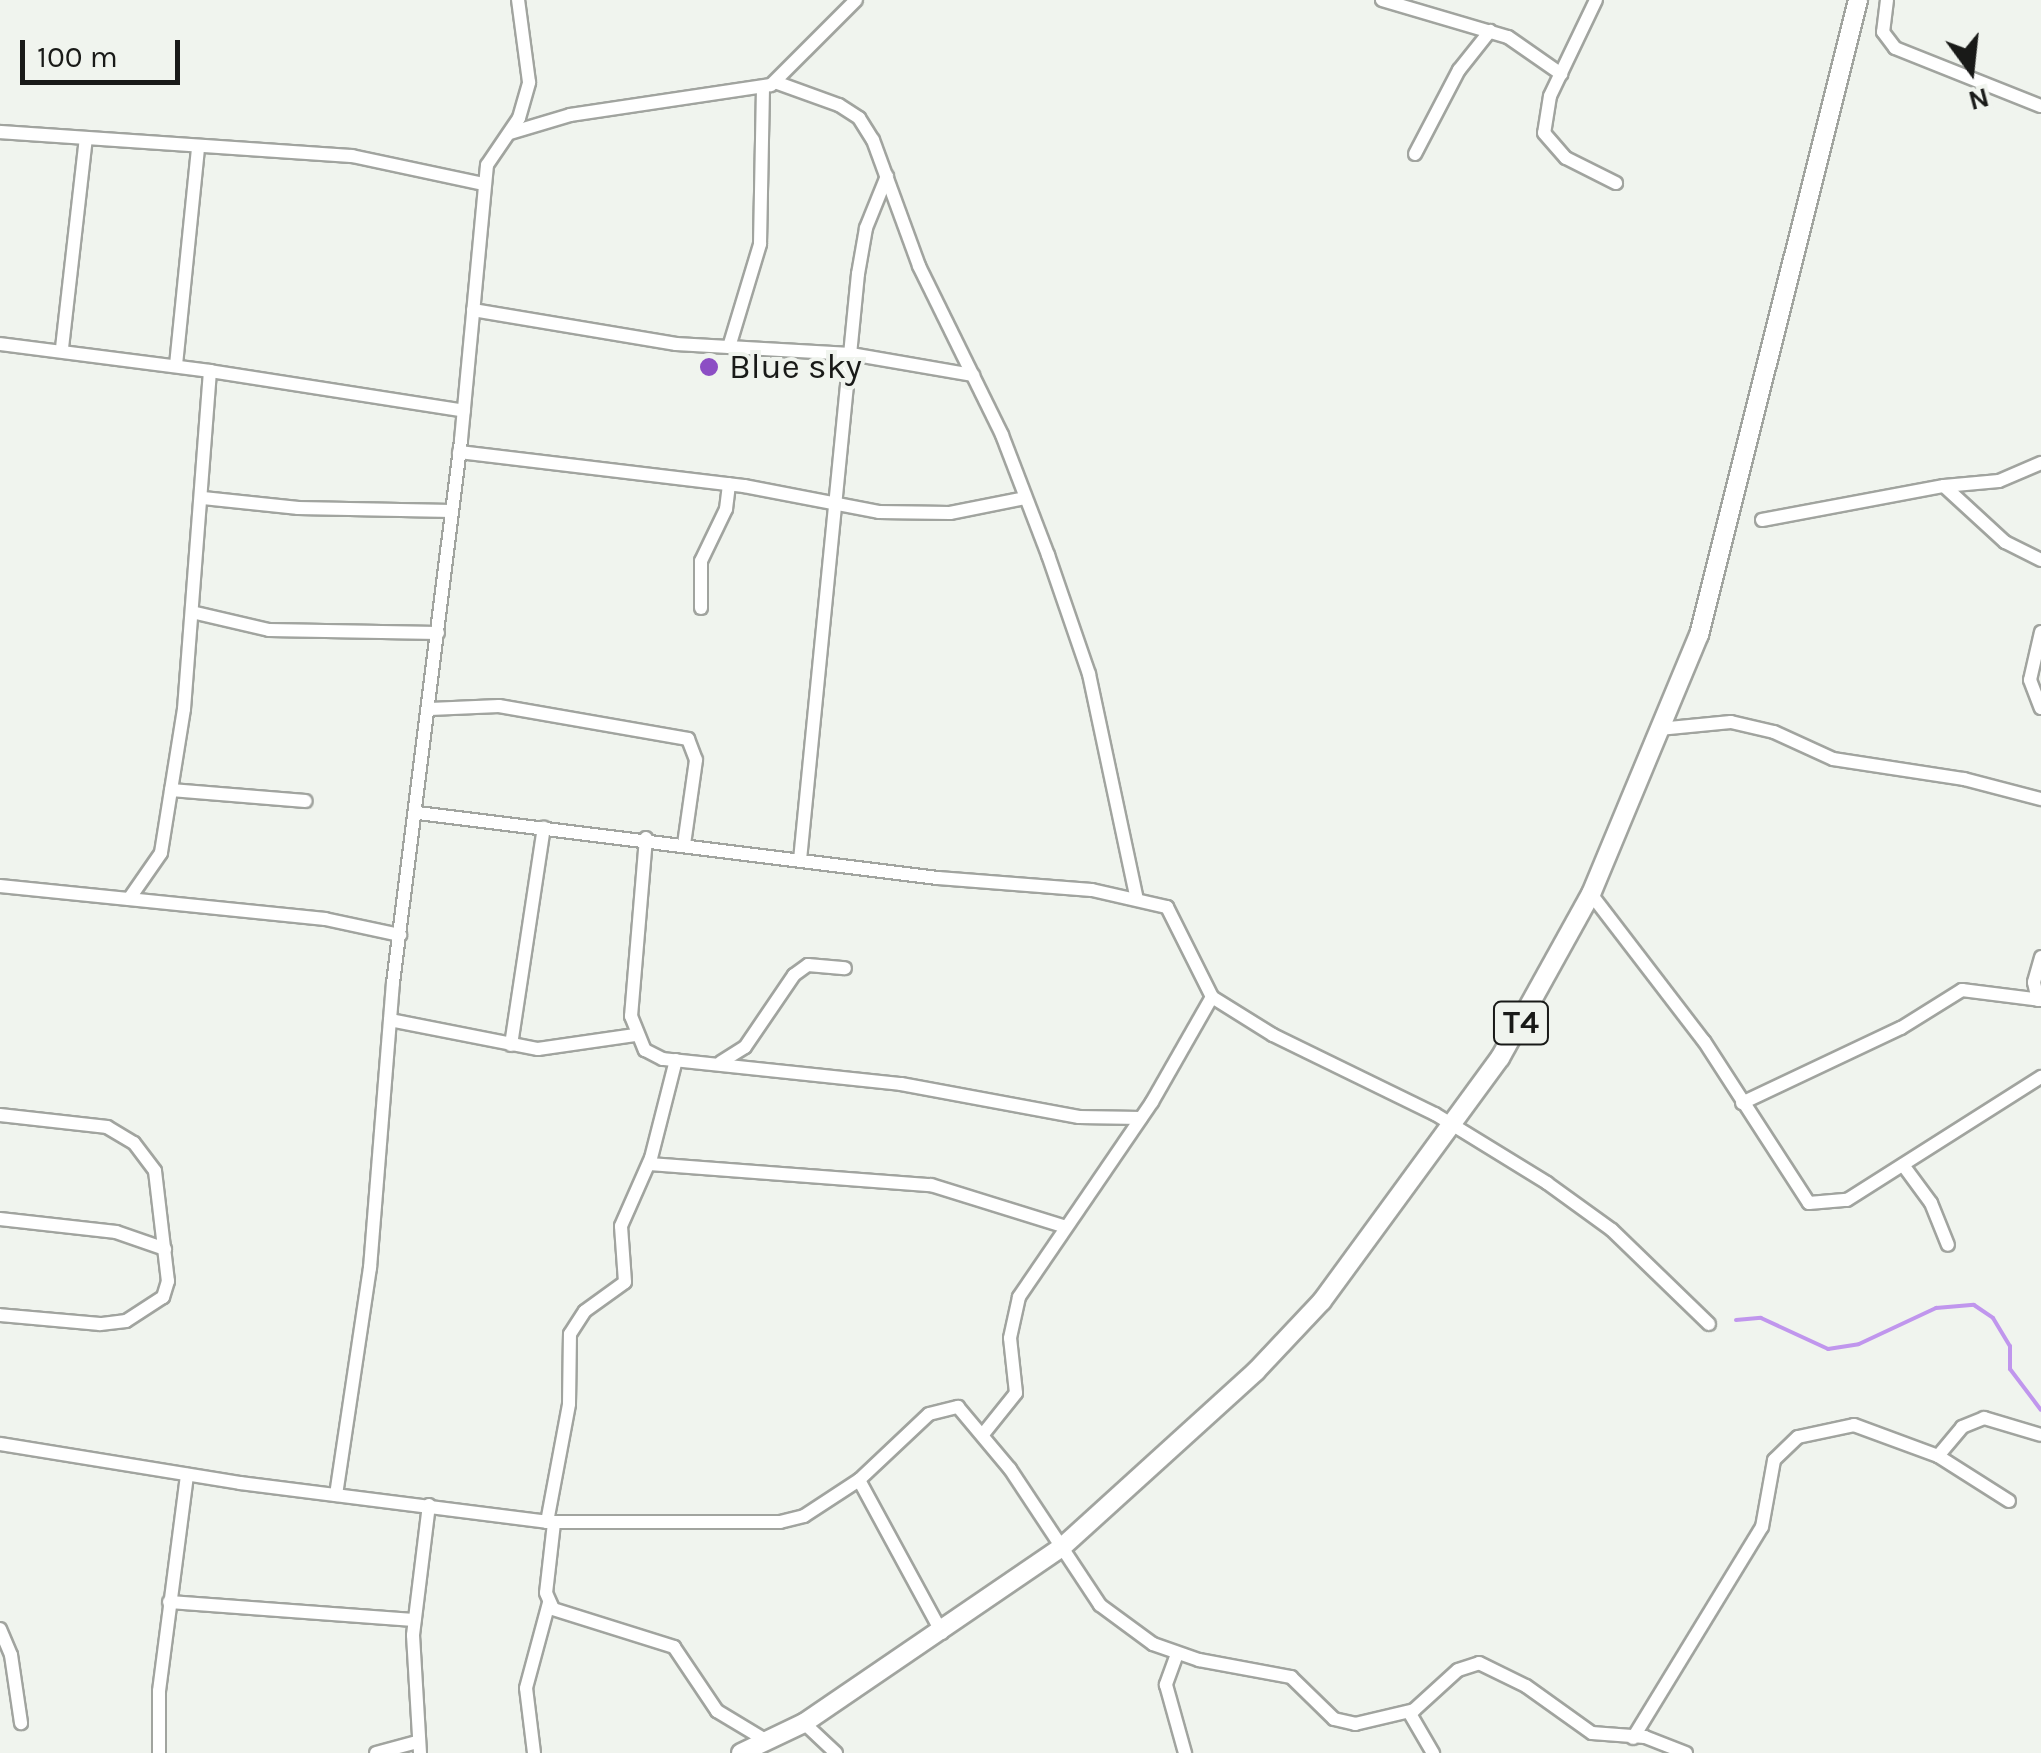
<!DOCTYPE html>
<style>
body{margin:0}
#map{position:relative;width:2041px;height:1753px;overflow:hidden;background:#f0f4ee;font-family:Karla,sans-serif}
div>[style]{position:absolute}
[style*='--x']{left:calc(var(--x)*1px);top:calc(var(--y)*1px);width:calc(var(--w)*1px);rotate:calc(var(--a)*1deg)}
.stream>*{height:4px;margin:-2px;padding:0 2px;transform-origin:2px;border-radius:2px;background:#c096ed}
.roads{filter:drop-shadow(2px 0 #a1a49f) drop-shadow(-2px 0 #a1a49f) drop-shadow(0 2px #a1a49f) drop-shadow(0 -2px #a1a49f)}
.minor>*{height:12px;margin:-6px;padding:0 6px;transform-origin:6px;border-radius:6px;background:#fff}
.highway>*{height:18px;margin:-9px;padding:0 9px;transform-origin:9px;border-radius:9px;background:#fff}
.dots>*{width:28px;height:28px;translate:-50% -50%;box-sizing:border-box;border:5px solid #f0f4ee;border-radius:50%}
span{translate:-50% -50%;white-space:nowrap;text-align:center;line-height:1.15;-webkit-text-stroke:8px #f0f4ee;paint-order:stroke}
.shield-label span{padding:2px 8px;background:#f0f4ee;border:2px solid;border-radius:8px;-webkit-text-stroke-width:0}
.shield-label{font-size:32px;color:#191a18;font-weight:700}
.poi-label{font-size:35px;color:#191a18}
.left{translate:0 -50%;text-align:left}
.north{position:absolute;left:1921px;top:20px;width:100px;height:100px;-webkit-text-stroke:8px #f0f4ee;paint-order:stroke;rotate:165deg;font-size:28px;font-weight:700;line-height:40px;text-align:center;color:#191a18}
.north::after{content:'';display:block;margin:auto;width:35px;height:45px;background:#191a18;clip-path:polygon(50% 0,100% 100%,50% 72%,0 100%)}
.scale{position:absolute;left:20px;top:40px;width:160px;height:45px;box-sizing:border-box;border:5px solid #191a18;border-top:0;padding-left:12px;font-size:30px;line-height:35px;white-space:nowrap;color:#191a18;-webkit-text-stroke:8px #f0f4ee;paint-order:stroke}
</style>
<div id="map">
<div class="stream">
<i style="--x:1736;--y:1320;--w:25;--a:-5"></i>
<i style="--x:1761;--y:1318;--w:74;--a:24.8"></i>
<i style="--x:1828;--y:1349;--w:31;--a:-9"></i>
<i style="--x:1859;--y:1344;--w:85;--a:-25.1"></i>
<i style="--x:1936;--y:1308;--w:38;--a:-5"></i>
<i style="--x:1974;--y:1305;--w:23;--a:34"></i>
<i style="--x:1993;--y:1318;--w:33;--a:59"></i>
<i style="--x:2010;--y:1346;--w:23;--a:90"></i>
<i style="--x:2010;--y:1369;--w:51;--a:52.9"></i>
</div>
<div class="roads">
<div class="minor">
<i style="--x:1382;--y:0;--w:131;--a:16.4"></i>
<i style="--x:1508;--y:37;--w:65;--a:34.9"></i>
<i style="--x:1596;--y:0;--w:106;--a:115.6"></i>
<i style="--x:1550;--y:96;--w:37;--a:99"></i>
<i style="--x:1544;--y:133;--w:33;--a:49"></i>
<i style="--x:1566;--y:158;--w:56;--a:26.6"></i>
<i style="--x:1887;--y:0;--w:32;--a:97"></i>
<i style="--x:1883;--y:32;--w:20;--a:53"></i>
<i style="--x:1895;--y:48;--w:157;--a:21.7"></i>
<i style="--x:775;--y:82;--w:68;--a:19.8"></i>
<i style="--x:839;--y:105;--w:24;--a:33"></i>
<i style="--x:859;--y:118;--w:26;--a:58"></i>
<i style="--x:873;--y:140;--w:134;--a:69.9"></i>
<i style="--x:919;--y:266;--w:188;--a:63.8"></i>
<i style="--x:1002;--y:435;--w:129;--a:69"></i>
<i style="--x:1048;--y:555;--w:126;--a:71"></i>
<i style="--x:1089;--y:674;--w:227;--a:78"></i>
<i style="--x:0;--y:132;--w:353;--a:3.9"></i>
<i style="--x:352;--y:156;--w:135;--a:12"></i>
<i style="--x:510;--y:133;--w:63;--a:-16.7"></i>
<i style="--x:570;--y:115;--w:203;--a:-8.5"></i>
<i style="--x:771;--y:85;--w:120;--a:-45"></i>
<i style="--x:1415;--y:154;--w:95;--a:-62.4"></i>
<i style="--x:1459;--y:70;--w:50;--a:-51.5"></i>
<i style="--x:473;--y:310;--w:206;--a:9.5"></i>
<i style="--x:676;--y:344;--w:175;--a:3.3"></i>
<i style="--x:851;--y:354;--w:124;--a:9.8"></i>
<i style="--x:0;--y:344;--w:212;--a:7.3"></i>
<i style="--x:210;--y:371;--w:339;--a:94.4"></i>
<i style="--x:184;--y:709;--w:146;--a:99.1"></i>
<i style="--x:161;--y:853;--w:56;--a:124.8"></i>
<i style="--x:729;--y:347;--w:108;--a:-73.2"></i>
<i style="--x:760;--y:244;--w:156;--a:-88.9"></i>
<i style="--x:62;--y:348;--w:211;--a:-83.5"></i>
<i style="--x:176;--y:365;--w:217;--a:-84.2"></i>
<i style="--x:210;--y:371;--w:257;--a:8.9"></i>
<i style="--x:459;--y:452;--w:287;--a:6.8"></i>
<i style="--x:744;--y:486;--w:137;--a:10.9"></i>
<i style="--x:879;--y:512;--w:71;--a:0.8"></i>
<i style="--x:950;--y:513;--w:76;--a:-11.3"></i>
<i style="--x:1944;--y:486;--w:55;--a:-5.2"></i>
<i style="--x:1999;--y:481;--w:46;--a:-23.2"></i>
<i style="--x:203;--y:498;--w:96;--a:6"></i>
<i style="--x:298;--y:508;--w:154;--a:1.1"></i>
<i style="--x:1762;--y:520;--w:185;--a:-10.6"></i>
<i style="--x:1944;--y:486;--w:83;--a:42.6"></i>
<i style="--x:2005;--y:542;--w:40;--a:26.6"></i>
<i style="--x:701;--y:608;--w:47;--a:-90"></i>
<i style="--x:701;--y:561;--w:58;--a:-64.3"></i>
<i style="--x:726;--y:509;--w:25;--a:-83"></i>
<i style="--x:196;--y:613;--w:75;--a:13.1"></i>
<i style="--x:269;--y:630;--w:169;--a:1"></i>
<i style="--x:2041;--y:632;--w:49;--a:102.9"></i>
<i style="--x:2030;--y:680;--w:30;--a:69"></i>
<i style="--x:430;--y:709;--w:69;--a:-2.5"></i>
<i style="--x:499;--y:706;--w:192;--a:9.9"></i>
<i style="--x:688;--y:739;--w:22;--a:69"></i>
<i style="--x:696;--y:760;--w:85;--a:98.1"></i>
<i style="--x:1659;--y:729;--w:72;--a:-5.6"></i>
<i style="--x:1731;--y:722;--w:44;--a:13.1"></i>
<i style="--x:1774;--y:732;--w:65;--a:24.6"></i>
<i style="--x:1833;--y:759;--w:133;--a:8.7"></i>
<i style="--x:1964;--y:779;--w:80;--a:14.6"></i>
<i style="--x:171;--y:790;--w:135;--a:4.7"></i>
<i style="--x:418;--y:813;--w:524;--a:7.13"></i>
<i style="--x:938;--y:878;--w:154;--a:4.5"></i>
<i style="--x:1092;--y:890;--w:77;--a:12.8"></i>
<i style="--x:1167;--y:907;--w:101;--a:63.4"></i>
<i style="--x:1212;--y:997;--w:72;--a:31.9"></i>
<i style="--x:1273;--y:1035;--w:180;--a:26"></i>
<i style="--x:1435;--y:1114;--w:132;--a:31.6"></i>
<i style="--x:1547;--y:1183;--w:80;--a:35.9"></i>
<i style="--x:1612;--y:1230;--w:135;--a:44.1"></i>
<i style="--x:646;--y:838;--w:179;--a:94.8"></i>
<i style="--x:631;--y:1016;--w:37;--a:68"></i>
<i style="--x:645;--y:1050;--w:20;--a:27"></i>
<i style="--x:663;--y:1059;--w:239;--a:6"></i>
<i style="--x:901;--y:1084;--w:181;--a:10.5"></i>
<i style="--x:1079;--y:1117;--w:62;--a:0.9"></i>
<i style="--x:800;--y:860;--w:589;--a:-84.35"></i>
<i style="--x:858;--y:274;--w:47;--a:-80.1"></i>
<i style="--x:866;--y:228;--w:56;--a:-68"></i>
<i style="--x:0;--y:886;--w:327;--a:5.8"></i>
<i style="--x:325;--y:919;--w:77;--a:12"></i>
<i style="--x:1591;--y:894;--w:185;--a:52.5"></i>
<i style="--x:1704;--y:1041;--w:193;--a:57.1"></i>
<i style="--x:1809;--y:1203;--w:38;--a:-5"></i>
<i style="--x:1847;--y:1200;--w:230;--a:-32.4"></i>
<i style="--x:2038;--y:1000;--w:18;--a:-103"></i>
<i style="--x:2034;--y:982;--w:26;--a:-74"></i>
<i style="--x:390;--y:1020;--w:151;--a:11.1"></i>
<i style="--x:538;--y:1049;--w:98;--a:-8.2"></i>
<i style="--x:511;--y:1045;--w:220;--a:-81.4"></i>
<i style="--x:721;--y:1062;--w:28;--a:-32"></i>
<i style="--x:745;--y:1047;--w:87;--a:-55.8"></i>
<i style="--x:794;--y:975;--w:17;--a:-36"></i>
<i style="--x:808;--y:965;--w:37;--a:5"></i>
<i style="--x:1742;--y:1103;--w:176;--a:-25.3"></i>
<i style="--x:1901;--y:1028;--w:72;--a:-31.9"></i>
<i style="--x:1962;--y:990;--w:80;--a:7.2"></i>
<i style="--x:0;--y:1115;--w:108;--a:6.4"></i>
<i style="--x:107;--y:1127;--w:31;--a:31"></i>
<i style="--x:134;--y:1143;--w:35;--a:53"></i>
<i style="--x:155;--y:1171;--w:111;--a:83.3"></i>
<i style="--x:168;--y:1281;--w:17;--a:107"></i>
<i style="--x:163;--y:1297;--w:44;--a:147"></i>
<i style="--x:126;--y:1321;--w:26;--a:173"></i>
<i style="--x:100;--y:1324;--w:100;--a:-174.9"></i>
<i style="--x:649;--y:1164;--w:283;--a:4.3"></i>
<i style="--x:931;--y:1185;--w:138;--a:17.3"></i>
<i style="--x:1903;--y:1165;--w:47;--a:53.6"></i>
<i style="--x:1931;--y:1203;--w:45;--a:68"></i>
<i style="--x:0;--y:1219;--w:117;--a:6.4"></i>
<i style="--x:116;--y:1232;--w:52;--a:19.1"></i>
<i style="--x:984;--y:1433;--w:51;--a:-51.3"></i>
<i style="--x:1016;--y:1393;--w:55;--a:-96.2"></i>
<i style="--x:1010;--y:1338;--w:42;--a:-77.6"></i>
<i style="--x:1019;--y:1297;--w:236;--a:-55.7"></i>
<i style="--x:1152;--y:1102;--w:121;--a:-60.3"></i>
<i style="--x:0;--y:1444;--w:243;--a:9.2"></i>
<i style="--x:240;--y:1483;--w:309;--a:7.2"></i>
<i style="--x:547;--y:1522;--w:233;--a:0"></i>
<i style="--x:780;--y:1522;--w:25;--a:-14"></i>
<i style="--x:804;--y:1516;--w:66;--a:-33.2"></i>
<i style="--x:859;--y:1480;--w:96;--a:-43.3"></i>
<i style="--x:929;--y:1414;--w:30;--a:-14"></i>
<i style="--x:958;--y:1407;--w:81;--a:50"></i>
<i style="--x:1010;--y:1469;--w:163;--a:56.5"></i>
<i style="--x:1100;--y:1605;--w:66;--a:36.3"></i>
<i style="--x:1153;--y:1644;--w:49;--a:19.2"></i>
<i style="--x:1199;--y:1660;--w:94;--a:10.5"></i>
<i style="--x:1291;--y:1677;--w:60;--a:44.3"></i>
<i style="--x:1334;--y:1719;--w:22;--a:13"></i>
<i style="--x:1355;--y:1724;--w:61;--a:-13.3"></i>
<i style="--x:1414;--y:1710;--w:59;--a:-42.3"></i>
<i style="--x:1458;--y:1670;--w:22;--a:-18"></i>
<i style="--x:1479;--y:1663;--w:52;--a:26.1"></i>
<i style="--x:1526;--y:1686;--w:81;--a:35.5"></i>
<i style="--x:1592;--y:1733;--w:53;--a:4.3"></i>
<i style="--x:1645;--y:1737;--w:44;--a:21.3"></i>
<i style="--x:1938;--y:1456;--w:38;--a:-50"></i>
<i style="--x:1962;--y:1427;--w:24;--a:-22"></i>
<i style="--x:1984;--y:1418;--w:59;--a:16.6"></i>
<i style="--x:859;--y:1480;--w:174;--a:61.5"></i>
<i style="--x:336;--y:1495;--w:230;--a:-81.5"></i>
<i style="--x:370;--y:1268;--w:286;--a:-85.4"></i>
<i style="--x:393;--y:983;--w:547;--a:-82.86"></i>
<i style="--x:461;--y:440;--w:276;--a:-84.6"></i>
<i style="--x:487;--y:165;--w:57;--a:-55.8"></i>
<i style="--x:519;--y:118;--w:37;--a:-74"></i>
<i style="--x:529;--y:82;--w:83;--a:-97.6"></i>
<i style="--x:547;--y:1522;--w:120;--a:-79.4"></i>
<i style="--x:569;--y:1404;--w:70;--a:-89.2"></i>
<i style="--x:570;--y:1334;--w:27;--a:-57"></i>
<i style="--x:585;--y:1311;--w:49;--a:-35.9"></i>
<i style="--x:625;--y:1282;--w:56;--a:-94.1"></i>
<i style="--x:621;--y:1226;--w:74;--a:-66.2"></i>
<i style="--x:651;--y:1158;--w:101;--a:-75.7"></i>
<i style="--x:554;--y:1523;--w:70;--a:96.5"></i>
<i style="--x:546;--y:1593;--w:17;--a:66"></i>
<i style="--x:553;--y:1609;--w:127;--a:17.4"></i>
<i style="--x:674;--y:1647;--w:77;--a:56.1"></i>
<i style="--x:717;--y:1711;--w:58;--a:31"></i>
<i style="--x:169;--y:1602;--w:246;--a:4.2"></i>
<i style="--x:0;--y:1629;--w:28;--a:67"></i>
<i style="--x:11;--y:1655;--w:69;--a:81.6"></i>
<i style="--x:1177;--y:1654;--w:33;--a:110"></i>
<i style="--x:1166;--y:1685;--w:71;--a:74.4"></i>
<i style="--x:1409;--y:1712;--w:48;--a:59.7"></i>
<i style="--x:804;--y:1723;--w:44;--a:43.2"></i>
<i style="--x:1633;--y:1738;--w:247;--a:-58.6"></i>
<i style="--x:1762;--y:1527;--w:68;--a:-79.8"></i>
<i style="--x:1774;--y:1460;--w:33;--a:-44"></i>
<i style="--x:1798;--y:1437;--w:57;--a:-12.1"></i>
<i style="--x:1854;--y:1425;--w:90;--a:20.3"></i>
<i style="--x:1938;--y:1456;--w:84;--a:32.4"></i>
<i style="--x:159;--y:1753;--w:62;--a:-90"></i>
<i style="--x:159;--y:1691;--w:218;--a:-82.6"></i>
<i style="--x:376;--y:1753;--w:42;--a:-15"></i>
<i style="--x:420;--y:1753;--w:118;--a:-93.4"></i>
<i style="--x:413;--y:1635;--w:131;--a:-83"></i>
<i style="--x:534;--y:1753;--w:65;--a:-97"></i>
<i style="--x:526;--y:1688;--w:88;--a:-74.9"></i>
</div>
<div class="highway">
<i style="--x:741;--y:1753;--w:70;--a:-25.5"></i>
<i style="--x:804;--y:1723;--w:311;--a:-34.3"></i>
<i style="--x:1061;--y:1548;--w:263;--a:-42.2"></i>
<i style="--x:1256;--y:1371;--w:96;--a:-46.7"></i>
<i style="--x:1322;--y:1301;--w:301;--a:-53.8"></i>
<i style="--x:1500;--y:1058;--w:188;--a:-61"></i>
<i style="--x:1591;--y:894;--w:281;--a:-67.4"></i>
<i style="--x:1699;--y:635;--w:655;--a:-75.94"></i>
</div>
</div>
<div class="dots">
<i style="left:709px;top:367px;background:#8c4ec4"></i>
</div>
<div class="shield-label">
<span style="left:1521px;top:1023px">T4</span>
</div>
<div class="poi-label">
<span class="left" style="left:729px;top:367px">Blue sky</span>
</div>
<div class="north">N</div>
<div class="scale">100 m</div>
</div>
